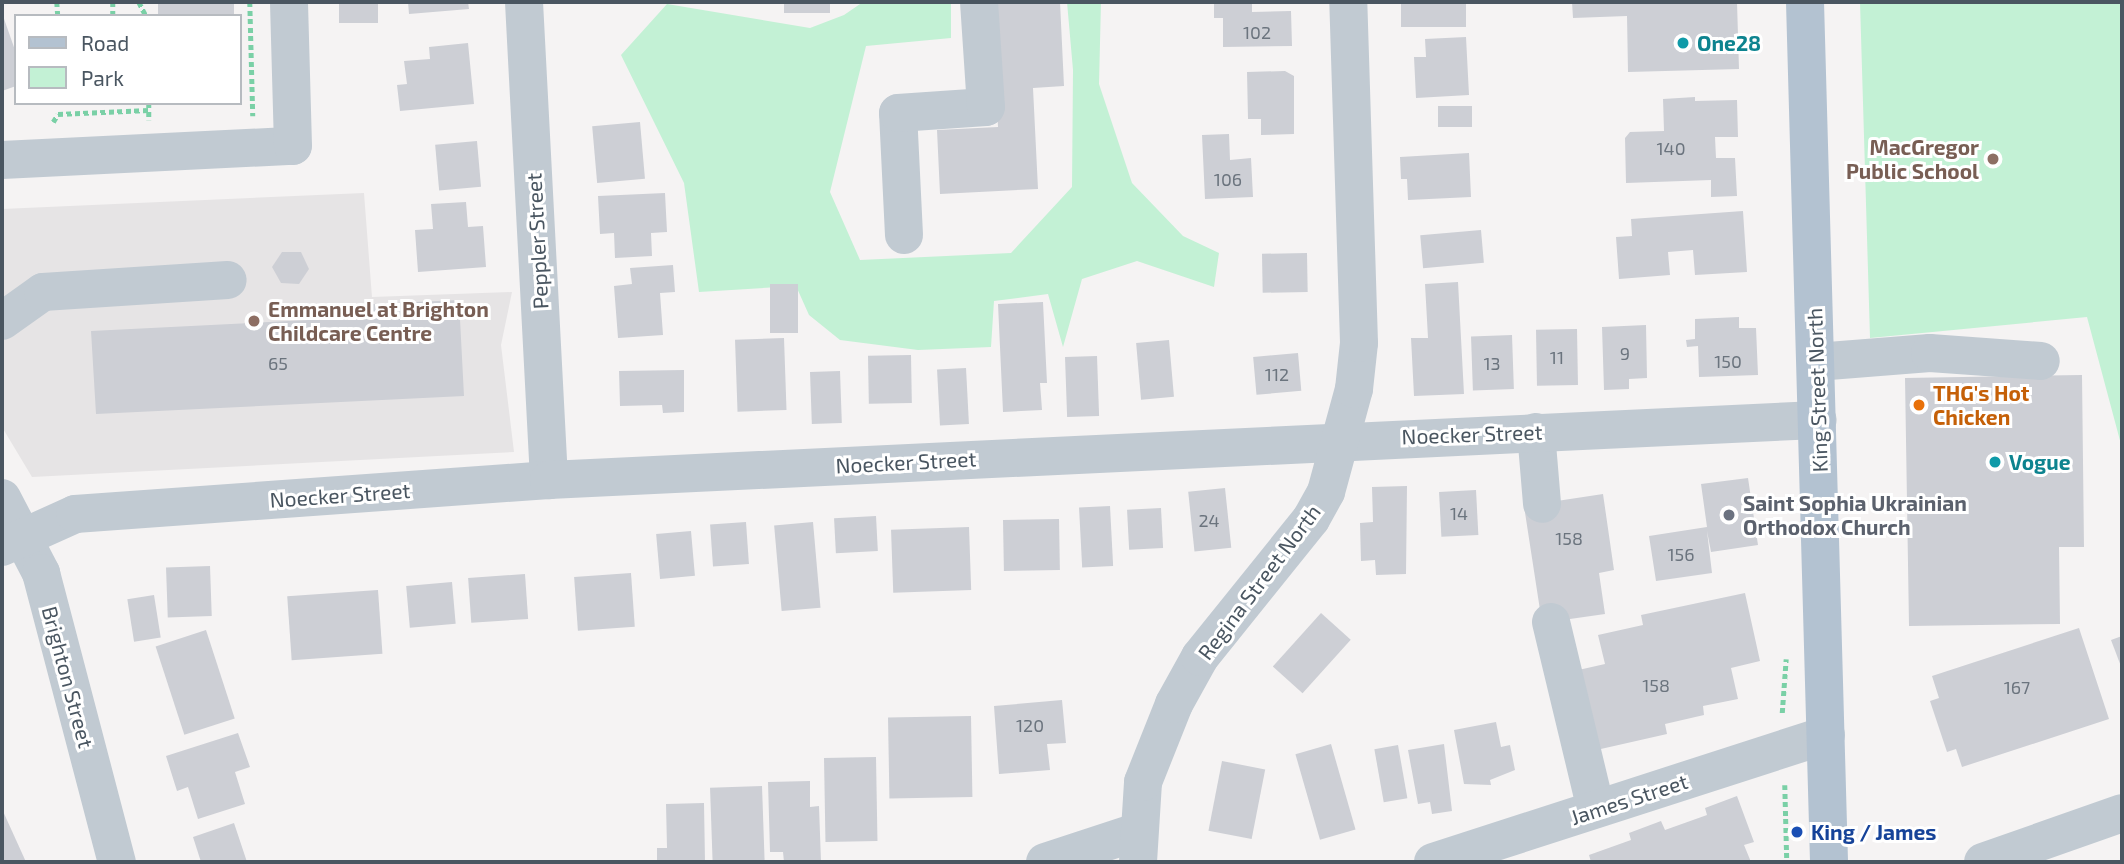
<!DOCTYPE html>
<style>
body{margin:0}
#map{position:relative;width:2124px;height:864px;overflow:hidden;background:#f5f3f3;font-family:"Exo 2",sans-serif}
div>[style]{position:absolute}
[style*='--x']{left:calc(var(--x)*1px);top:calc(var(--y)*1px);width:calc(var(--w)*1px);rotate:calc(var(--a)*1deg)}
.education>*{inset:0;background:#e6e4e5}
.green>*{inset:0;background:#c3f1d5}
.building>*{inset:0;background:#cdcfd5;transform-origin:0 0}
.path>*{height:4.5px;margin-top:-2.25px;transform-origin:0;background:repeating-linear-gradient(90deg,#7ad0a6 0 5px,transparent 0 8.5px)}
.minor>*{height:38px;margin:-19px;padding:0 19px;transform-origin:19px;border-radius:19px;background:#c1cad2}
.major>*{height:38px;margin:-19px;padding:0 19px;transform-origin:19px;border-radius:19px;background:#b3c2d1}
.dots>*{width:19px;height:19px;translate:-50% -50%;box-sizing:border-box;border:4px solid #fff;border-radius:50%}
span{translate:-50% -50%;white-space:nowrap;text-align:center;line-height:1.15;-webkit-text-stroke:6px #fff;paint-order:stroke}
.number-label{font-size:18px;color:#6b747e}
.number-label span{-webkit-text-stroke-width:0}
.culture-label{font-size:21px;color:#0d838f;font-weight:700}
.left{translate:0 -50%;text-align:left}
.education-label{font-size:21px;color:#785e54;font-weight:700}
.right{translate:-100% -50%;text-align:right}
.street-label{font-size:21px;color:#4a5661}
.food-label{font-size:21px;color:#c56008;font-weight:700}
.worship-label{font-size:21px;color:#5b616d;font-weight:700}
.transit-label{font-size:21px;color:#164399;font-weight:700}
.frame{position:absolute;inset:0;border:4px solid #4a5661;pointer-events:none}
.legend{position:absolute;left:14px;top:14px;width:228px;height:91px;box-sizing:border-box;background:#fff;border:2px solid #b7bbc0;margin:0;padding:9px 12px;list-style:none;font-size:21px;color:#4a5661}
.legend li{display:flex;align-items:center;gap:14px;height:35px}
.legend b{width:35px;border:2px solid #b7bbc0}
</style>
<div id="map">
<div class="education">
<i style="clip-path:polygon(364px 193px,372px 297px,512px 292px,501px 345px,514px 452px,32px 477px,2px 427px,2px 209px)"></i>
</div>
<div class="green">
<i style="clip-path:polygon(863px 2px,951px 2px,951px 38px,866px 46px,830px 192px,860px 260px,1011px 253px,1072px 187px,1073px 70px,1067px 2px,1101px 2px,1099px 84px,1132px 183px,1183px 236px,1219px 253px,1214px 287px,1137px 261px,1082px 279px,1063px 347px,1048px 294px,994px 301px,991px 347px,918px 350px,840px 340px,809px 315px,796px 286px,699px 292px,684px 183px,621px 55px,667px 4px,810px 28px,844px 15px)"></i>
<i style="clip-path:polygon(1860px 2px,2122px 2px,2122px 448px,2087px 317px,1870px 338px)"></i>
</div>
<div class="building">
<i style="left:158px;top:2px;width:76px;height:14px"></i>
<i style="left:339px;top:2px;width:39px;height:21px"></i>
<i style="clip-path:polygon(408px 2px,468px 2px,469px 9px,409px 14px)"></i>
<i style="left:784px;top:2px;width:46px;height:11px"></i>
<i style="clip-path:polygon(992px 2px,1060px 2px,1064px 86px,1033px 88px,1038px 189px,940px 194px,937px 130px,998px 127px)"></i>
<i style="clip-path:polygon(1214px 2px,1252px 2px,1252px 12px,1291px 11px,1292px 46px,1223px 47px,1223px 18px,1214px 18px)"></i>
<i style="left:1401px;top:2px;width:65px;height:25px"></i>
<i style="clip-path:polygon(1572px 2px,1737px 2px,1739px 69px,1628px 72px,1627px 16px,1573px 18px)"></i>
<i style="clip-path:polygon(2px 13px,16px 53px,16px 86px,2px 91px)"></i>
<i style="clip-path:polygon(1466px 37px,1469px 95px,1416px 98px,1414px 57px,1426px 57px,1425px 39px)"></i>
<i style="clip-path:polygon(468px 43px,474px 104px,400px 111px,397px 85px,407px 84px,404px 61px,430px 59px,429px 47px)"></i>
<i style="clip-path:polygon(1285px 71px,1294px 76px,1294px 134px,1261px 135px,1261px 119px,1248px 119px,1247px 72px)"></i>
<i style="clip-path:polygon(1695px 97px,1695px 101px,1737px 100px,1738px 137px,1715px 137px,1716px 158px,1735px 158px,1737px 196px,1711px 197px,1711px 180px,1626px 183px,1625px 138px,1630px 132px,1664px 131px,1663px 99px)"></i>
<i style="left:1472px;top:106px;width:21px;height:34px;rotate:90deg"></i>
<i style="left:640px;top:122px;width:57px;height:48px;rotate:85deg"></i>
<i style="clip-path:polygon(1229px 134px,1230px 160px,1251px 158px,1253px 197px,1205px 199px,1202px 135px)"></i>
<i style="left:477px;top:141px;width:46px;height:42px;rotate:85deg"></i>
<i style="clip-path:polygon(1469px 153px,1471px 197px,1408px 200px,1407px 179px,1401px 179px,1400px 157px)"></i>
<i style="clip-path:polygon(665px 193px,667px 232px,651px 233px,652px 256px,615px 258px,614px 233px,600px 234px,598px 196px)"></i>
<i style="clip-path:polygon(466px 202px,468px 227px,483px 226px,486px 267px,418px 272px,415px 230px,433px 229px,431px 204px)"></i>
<i style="clip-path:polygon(1743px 211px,1747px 272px,1695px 275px,1693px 250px,1668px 252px,1670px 275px,1619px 279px,1616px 237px,1632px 236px,1631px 219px)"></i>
<i style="left:1481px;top:230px;width:33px;height:61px;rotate:85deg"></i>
<i style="clip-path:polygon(282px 252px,301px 252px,309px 269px,299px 284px,281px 283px,272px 267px)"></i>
<i style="left:1307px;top:253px;width:39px;height:45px;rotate:89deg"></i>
<i style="clip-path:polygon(673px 265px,675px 292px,660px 293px,663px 335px,618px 338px,614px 286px,632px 284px,630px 268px)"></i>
<i style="clip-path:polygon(1458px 282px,1464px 394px,1414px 396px,1411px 338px,1428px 338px,1425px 284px)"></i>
<i style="left:770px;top:284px;width:28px;height:49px"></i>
<i style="clip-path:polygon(459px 300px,464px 396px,96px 414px,91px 331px,309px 320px,309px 307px)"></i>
<i style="clip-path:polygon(1043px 302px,1047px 383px,1040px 383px,1042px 410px,1003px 412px,998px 304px)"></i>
<i style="clip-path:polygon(1739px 317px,1739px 328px,1756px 328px,1758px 375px,1699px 377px,1698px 346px,1687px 347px,1686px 340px,1695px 339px,1695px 319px)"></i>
<i style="clip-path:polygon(1646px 325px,1647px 378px,1629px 379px,1629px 389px,1604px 390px,1602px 327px)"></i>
<i style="left:1577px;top:329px;width:56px;height:41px;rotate:89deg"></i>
<i style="left:1512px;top:335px;width:54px;height:41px;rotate:88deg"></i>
<i style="left:784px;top:338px;width:72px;height:49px;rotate:88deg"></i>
<i style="left:1169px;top:340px;width:57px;height:33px;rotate:85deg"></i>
<i style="left:1298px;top:353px;width:38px;height:45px;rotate:85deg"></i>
<i style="left:911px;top:355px;width:48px;height:43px;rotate:89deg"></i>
<i style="left:1097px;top:356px;width:60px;height:32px;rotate:88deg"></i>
<i style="left:966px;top:368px;width:56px;height:29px;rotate:87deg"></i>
<i style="clip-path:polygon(684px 370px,684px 412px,663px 413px,662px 405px,620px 406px,619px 371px)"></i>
<i style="left:840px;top:371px;width:52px;height:30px;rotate:88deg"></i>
<i style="clip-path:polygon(2082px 375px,2084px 547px,2059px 547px,2060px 624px,1909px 626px,1905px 378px)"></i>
<i style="clip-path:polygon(1748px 478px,1758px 545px,1711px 552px,1707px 531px,1712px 573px,1656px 581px,1649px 536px,1707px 527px,1701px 484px)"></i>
<i style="clip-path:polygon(1407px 486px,1406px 574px,1376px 575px,1375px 560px,1361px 561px,1360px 523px,1373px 522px,1372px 487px)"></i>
<i style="left:1225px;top:488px;width:60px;height:37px;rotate:84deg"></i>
<i style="left:1476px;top:490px;width:45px;height:37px;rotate:87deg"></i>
<i style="clip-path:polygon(1603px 494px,1614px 570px,1599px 573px,1605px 614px,1542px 623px,1524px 506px)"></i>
<i style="left:1110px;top:506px;width:60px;height:31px;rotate:87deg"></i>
<i style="left:1161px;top:508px;width:40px;height:34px;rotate:87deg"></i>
<i style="left:876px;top:516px;width:35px;height:42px;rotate:87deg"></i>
<i style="left:1059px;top:519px;width:51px;height:56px;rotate:89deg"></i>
<i style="left:746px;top:522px;width:42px;height:36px;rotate:86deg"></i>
<i style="left:813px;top:522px;width:86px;height:39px;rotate:85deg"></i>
<i style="left:969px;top:527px;width:63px;height:78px;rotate:88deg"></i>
<i style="left:691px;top:531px;width:45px;height:35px;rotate:85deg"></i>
<i style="left:210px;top:566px;width:50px;height:44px;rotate:88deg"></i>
<i style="left:631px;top:573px;width:54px;height:57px;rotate:86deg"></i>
<i style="left:525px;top:574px;width:45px;height:57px;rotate:86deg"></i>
<i style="left:452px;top:582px;width:42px;height:46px;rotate:85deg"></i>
<i style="left:378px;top:590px;width:64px;height:91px;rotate:86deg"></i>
<i style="clip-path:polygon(1745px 593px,1760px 661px,1731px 668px,1738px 699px,1703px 706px,1704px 715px,1665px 724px,1667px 734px,1592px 751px,1574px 671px,1605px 664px,1598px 635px,1643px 625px,1641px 615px)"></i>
<i style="left:154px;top:595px;width:43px;height:27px;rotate:81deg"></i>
<i style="left:1321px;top:613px;width:40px;height:72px;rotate:42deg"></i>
<i style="clip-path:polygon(2079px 628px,2109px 719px,1962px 767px,1956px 749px,1947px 752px,1930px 701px,1939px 698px,1932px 676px)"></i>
<i style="left:206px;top:630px;width:93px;height:53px;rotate:72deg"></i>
<i style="clip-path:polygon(2122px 636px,2122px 669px,2111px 640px)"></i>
<i style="clip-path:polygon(1062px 700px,1066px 743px,1047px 744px,1050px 770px,999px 774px,994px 706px)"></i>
<i style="left:971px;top:716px;width:81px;height:83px;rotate:89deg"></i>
<i style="clip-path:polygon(1496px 722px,1501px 747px,1510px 745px,1515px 770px,1490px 780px,1491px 785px,1464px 784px,1454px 730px)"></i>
<i style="clip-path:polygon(238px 733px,250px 767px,235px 772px,245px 804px,198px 819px,188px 787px,177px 791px,166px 756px)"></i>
<i style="left:1331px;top:744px;width:89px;height:37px;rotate:74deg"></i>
<i style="clip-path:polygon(1444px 744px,1452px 811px,1432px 814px,1430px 802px,1418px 804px,1408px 750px)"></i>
<i style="left:1398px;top:745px;width:54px;height:24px;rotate:80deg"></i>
<i style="left:876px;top:757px;width:84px;height:52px;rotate:89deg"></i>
<i style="left:1222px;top:761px;width:44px;height:71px;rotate:11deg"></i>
<i style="clip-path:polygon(810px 781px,810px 807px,819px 806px,821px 862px,784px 862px,783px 852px,770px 852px,768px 782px)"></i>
<i style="left:762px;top:786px;width:76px;height:52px;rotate:88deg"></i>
<i style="clip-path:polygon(1737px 796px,1754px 842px,1744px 845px,1751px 862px,1591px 862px,1589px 855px,1631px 840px,1629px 833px,1661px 821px,1665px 830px,1707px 815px,1705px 808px)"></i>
<i style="clip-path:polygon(704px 803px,705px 862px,657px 862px,657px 848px,667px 848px,666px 804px)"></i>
<i style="clip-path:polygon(2px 809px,26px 862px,2px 862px)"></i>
<i style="clip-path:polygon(234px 823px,247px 862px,201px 862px,193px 837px)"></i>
</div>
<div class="path">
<i style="--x:57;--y:2;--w:14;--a:86"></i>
<i style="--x:113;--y:2;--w:13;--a:90"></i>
<i style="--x:139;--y:2;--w:16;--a:63"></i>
<i style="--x:250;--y:2;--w:114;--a:88.5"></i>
<i style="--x:149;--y:103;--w:17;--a:90"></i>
<i style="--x:53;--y:122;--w:9;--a:-58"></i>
<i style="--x:58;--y:114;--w:91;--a:-2.5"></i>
<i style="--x:1782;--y:713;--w:54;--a:-85.8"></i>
<i style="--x:1785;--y:785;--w:77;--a:88.5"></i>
</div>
<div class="minor">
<i style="--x:524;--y:2;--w:479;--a:87"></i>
<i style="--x:2;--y:160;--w:291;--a:-2.8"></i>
<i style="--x:293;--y:146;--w:144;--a:-91.6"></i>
<i style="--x:904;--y:235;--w:122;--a:-92.8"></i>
<i style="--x:898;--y:113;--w:88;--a:-3.9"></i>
<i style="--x:986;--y:107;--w:105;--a:-93.8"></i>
<i style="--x:2;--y:321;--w:50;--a:-35.3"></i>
<i style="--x:43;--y:292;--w:185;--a:-3.7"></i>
<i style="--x:1816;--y:362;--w:114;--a:-4.5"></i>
<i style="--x:1930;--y:353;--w:111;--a:4.1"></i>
<i style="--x:1536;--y:432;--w:72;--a:85.2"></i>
<i style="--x:2;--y:498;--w:85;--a:62.5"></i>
<i style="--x:41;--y:573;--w:299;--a:75.3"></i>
<i style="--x:2;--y:547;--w:80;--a:-24.3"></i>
<i style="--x:75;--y:514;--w:475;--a:-4.1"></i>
<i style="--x:549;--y:480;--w:1270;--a:-2.71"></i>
<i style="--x:1551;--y:622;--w:192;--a:76.5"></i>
<i style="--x:1045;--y:862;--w:97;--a:-18.1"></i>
<i style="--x:1138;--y:862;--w:80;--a:-86.4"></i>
<i style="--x:1143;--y:782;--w:84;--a:-68.3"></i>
<i style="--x:1174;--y:704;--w:54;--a:-61"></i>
<i style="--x:1200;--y:657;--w:177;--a:-51.2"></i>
<i style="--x:1311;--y:519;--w:31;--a:-61"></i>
<i style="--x:1326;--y:492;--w:107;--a:-74.8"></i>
<i style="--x:1354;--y:389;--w:46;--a:-83.8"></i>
<i style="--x:1359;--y:343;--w:341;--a:-91.8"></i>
<i style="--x:1433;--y:862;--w:413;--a:-17.9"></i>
<i style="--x:1983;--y:862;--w:147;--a:-19.4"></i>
</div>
<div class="major">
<i style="--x:1805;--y:2;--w:860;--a:88.4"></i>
</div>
<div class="dots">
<i style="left:1683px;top:43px;background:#0f9aa8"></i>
<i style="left:1993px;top:159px;background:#8d6e63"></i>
<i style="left:254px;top:321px;background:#8d6e63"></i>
<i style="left:1919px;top:405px;background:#e8710a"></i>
<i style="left:1995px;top:462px;background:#0f9aa8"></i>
<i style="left:1729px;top:515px;background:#6b7280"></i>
<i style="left:1797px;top:832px;background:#1a4fb4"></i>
</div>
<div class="number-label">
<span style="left:1257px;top:32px">102</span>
<span style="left:1671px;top:148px">140</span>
<span style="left:1228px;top:179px">106</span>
<span style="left:1625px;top:353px">9</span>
<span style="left:1557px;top:357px">11</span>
<span style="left:1728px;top:361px">150</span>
<span style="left:278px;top:363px">65</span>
<span style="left:1492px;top:363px">13</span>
<span style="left:1277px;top:374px">112</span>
<span style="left:1459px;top:513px">14</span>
<span style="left:1209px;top:520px">24</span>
<span style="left:1569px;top:538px">158</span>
<span style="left:1681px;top:554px">156</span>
<span style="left:1656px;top:685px">158</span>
<span style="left:2017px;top:687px">167</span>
<span style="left:1030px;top:725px">120</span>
</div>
<div class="culture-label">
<span class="left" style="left:1697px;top:43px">One28</span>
<span class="left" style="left:2009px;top:462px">Vogue</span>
</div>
<div class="education-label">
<span class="right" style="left:1979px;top:159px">MacGregor<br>Public School</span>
<span class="left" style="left:268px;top:321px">Emmanuel at Brighton<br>Childcare Centre</span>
</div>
<div class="street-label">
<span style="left:537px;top:241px;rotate:-93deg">Peppler Street</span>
<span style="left:1817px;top:390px;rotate:-92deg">King Street North</span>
<span style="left:1472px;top:434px;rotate:-2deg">Noecker Street</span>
<span style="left:906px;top:462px;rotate:-3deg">Noecker Street</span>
<span style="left:340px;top:495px;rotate:-4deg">Noecker Street</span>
<span style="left:1259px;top:582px;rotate:-53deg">Regina Street North</span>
<span style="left:68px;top:677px;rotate:75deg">Brighton Street</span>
<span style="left:1629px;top:799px;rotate:-18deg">James Street</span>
</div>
<div class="food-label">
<span class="left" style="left:1933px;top:405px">THG's Hot<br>Chicken</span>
</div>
<div class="worship-label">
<span class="left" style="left:1743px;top:515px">Saint Sophia Ukrainian<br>Orthodox Church</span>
</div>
<div class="transit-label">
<span class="left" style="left:1811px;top:832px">King / James</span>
</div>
<div class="frame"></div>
<ul class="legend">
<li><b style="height:9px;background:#b3c2d1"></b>Road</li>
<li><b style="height:19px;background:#c3f1d5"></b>Park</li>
</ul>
</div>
